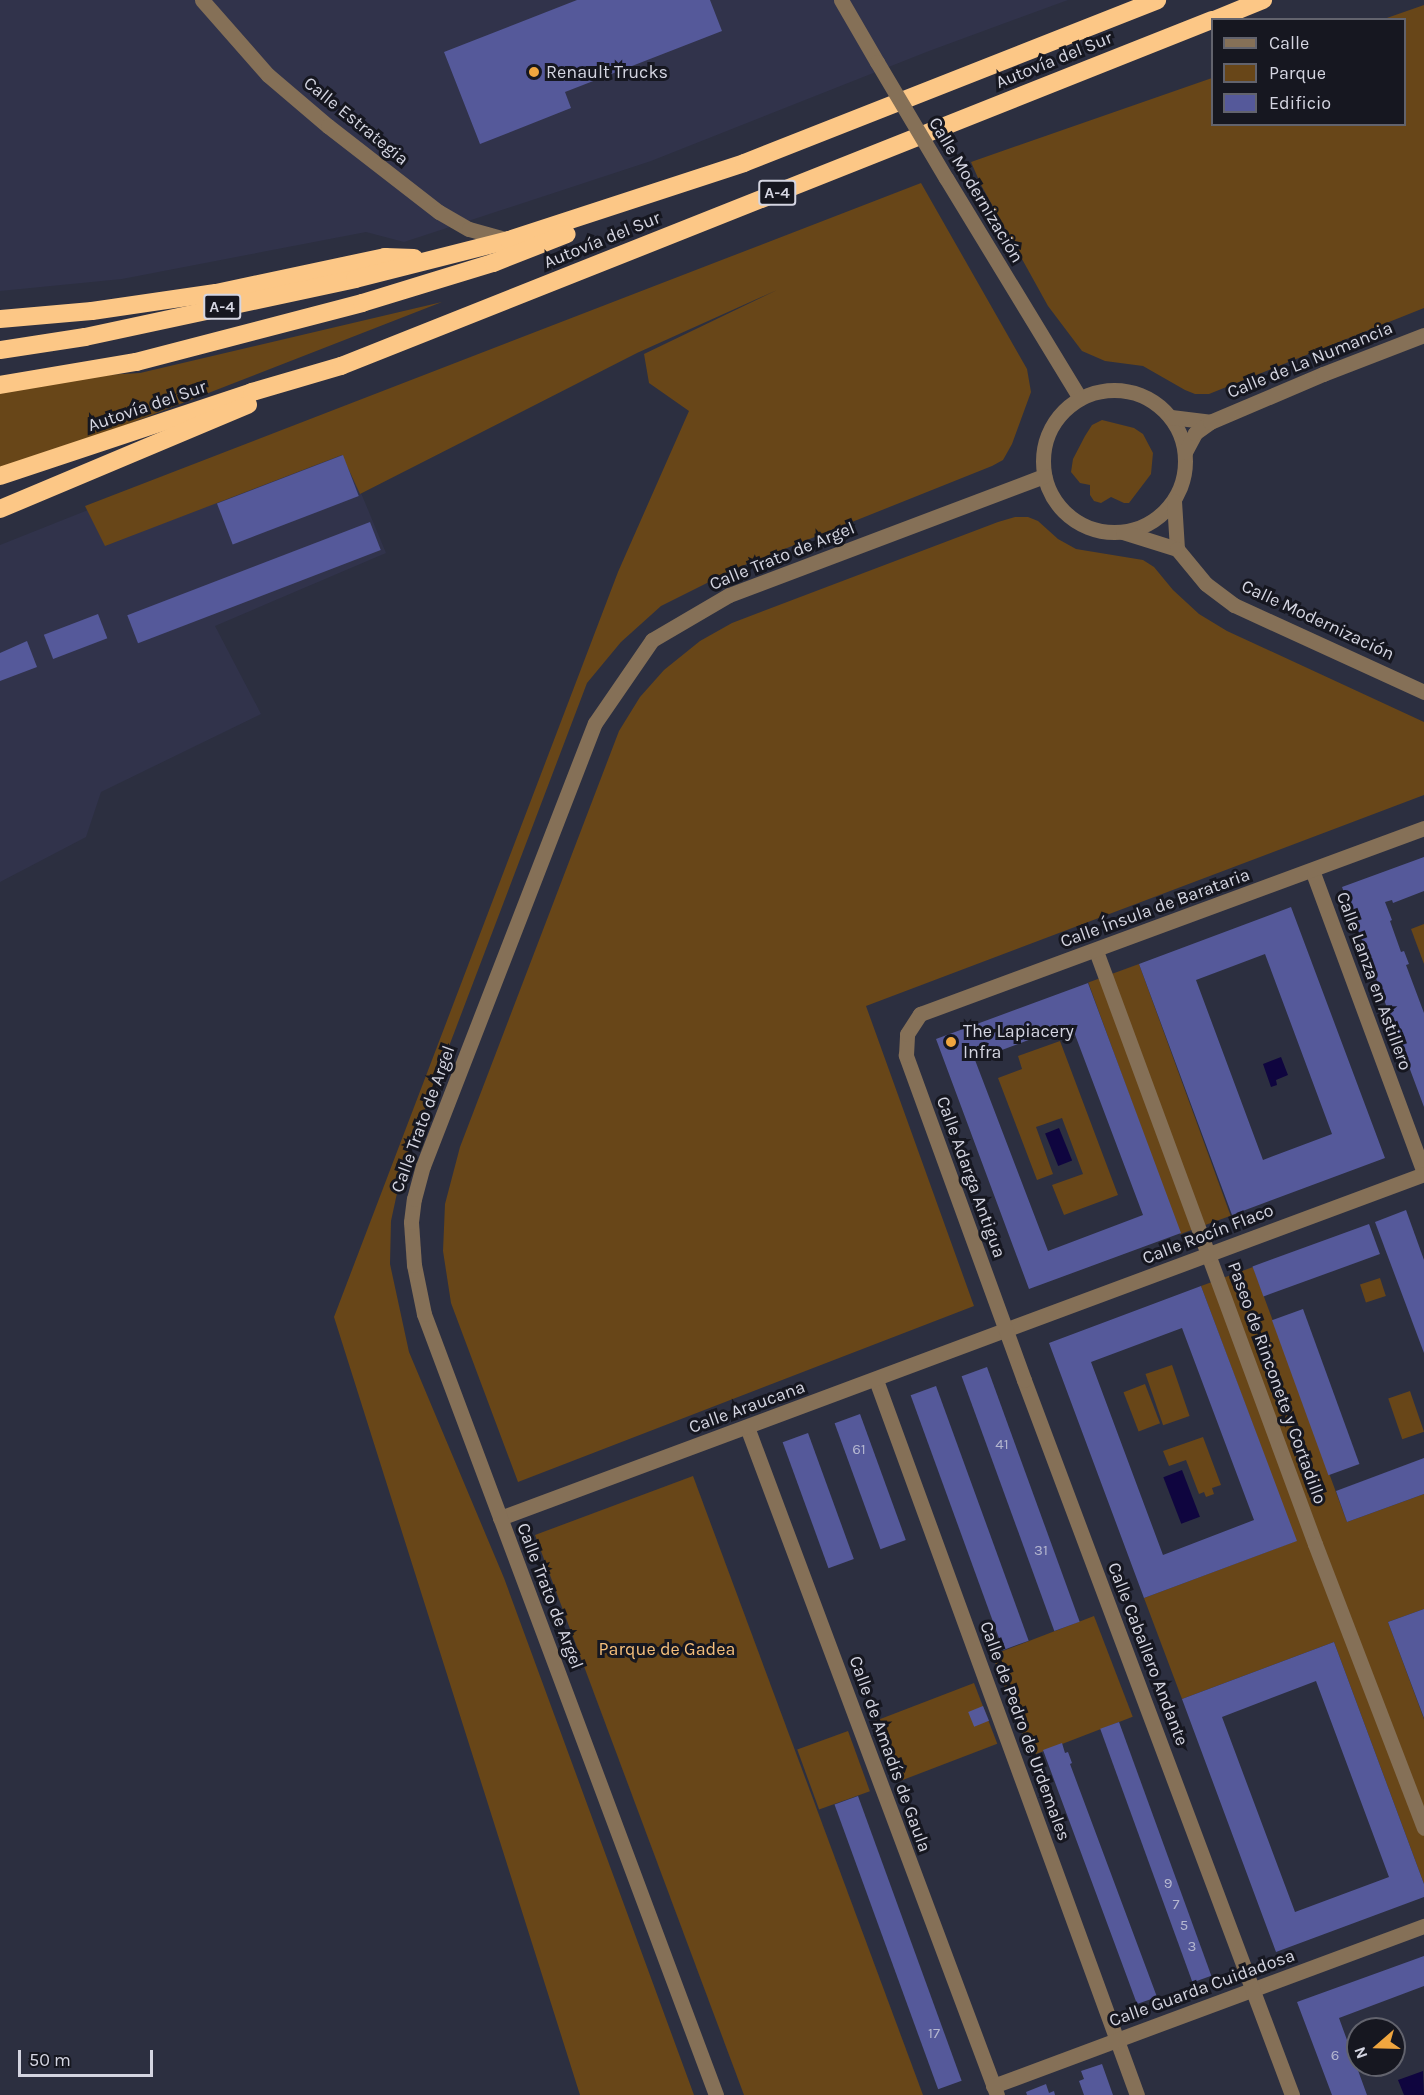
<!DOCTYPE html>
<meta charset="utf-8">
<style>
body{margin:0}
#map{position:relative;width:1424px;height:2095px;overflow:hidden;background:#2c2f40;font-family:Karla,sans-serif}
div>[style]{position:absolute}
[style*='--x']{left:calc(var(--x)*1px);top:calc(var(--y)*1px);width:calc(var(--w)*1px);rotate:calc(var(--a)*1deg)}
.built>*{inset:0;background:#31334b}
.green>*{inset:0;background:#684618;transform-origin:0 0}
.water>*{inset:0;background:#0f053f;transform-origin:0 0}
.building>*{inset:0;background:#55599a;transform-origin:0 0}
.minor>*{height:15px;margin:-7.5px;padding:0 7.5px;transform-origin:7.5px;border-radius:7.5px;background:#857057}
.minor>.ring{margin:-7.5px;padding:0;box-sizing:content-box;background:none;border:15px solid #857057;border-radius:50%}
.highway>*{height:18px;margin:-9px;padding:0 9px;transform-origin:9px;border-radius:9px;background:#fcc786}
.minor-bridge>*{height:15px;margin:-7.5px;padding:0 7.5px;transform-origin:7.5px;border-radius:7.5px;background:#857057}
.dots>*{width:16px;height:16px;translate:-50% -50%;box-sizing:border-box;border:3px solid #161720;border-radius:50%}
span{translate:-50% -50%;white-space:nowrap;text-align:center;line-height:1.15;-webkit-text-stroke:6px #161720;paint-order:stroke}
.number-label{font-size:15px;color:#b4b6cf}
.number-label span{-webkit-text-stroke-width:0}
.shield-label span{padding:2px 4px;background:#161720;border:2px solid;border-radius:4px;-webkit-text-stroke-width:0}
.shield-label{font-size:16px;color:#d4d5e1;font-weight:700}
.street-label{font-size:18px;color:#d4d5e1}
.poi-label{font-size:18px;color:#d4d5e1}
.left{translate:0 -50%;text-align:left}
.park-label{font-size:18px;color:#f5bf7b}
.legend{position:absolute;left:1211px;top:18px;width:195px;height:108px;box-sizing:border-box;background:#161720;border:2px solid #62636d;margin:0;padding:8px 10px;list-style:none;font-size:18px;color:#d4d5e1}
.legend li{display:flex;align-items:center;gap:12px;height:30px}
.legend b{width:30px;border:2px solid #62636d}
.north{position:absolute;left:1346px;top:2017px;width:60px;height:60px;box-sizing:border-box;background:#161720;border:2px solid #62636d;border-radius:50%;rotate:250deg;font-size:16px;font-weight:700;line-height:24px;text-align:center;color:#d4d5e1}
.north::after{content:'';display:block;margin:auto;width:21px;height:27px;background:#f0a63f;clip-path:polygon(50% 0,100% 100%,50% 72%,0 100%)}
.scale{position:absolute;left:18px;top:2050px;width:135px;height:27px;box-sizing:border-box;border:3px solid #d4d5e1;border-top:0;padding-left:8px;font-size:18px;line-height:21px;white-space:nowrap;color:#d4d5e1;-webkit-text-stroke:4px #161720;paint-order:stroke}
</style>
<div id="map">
<div class="built">
<i style="clip-path:polygon(0 0,1068px 0,929px 51px,651px 161px,404px 242px,366px 232px,122px 279px,0 291px)"></i>
<i style="clip-path:polygon(344px 452px,386px 553px,215px 626px,261px 714px,101px 792px,86px 837px,0 882px,0 545px,88px 510px)"></i>
</div>
<div class="green">
<i style="clip-path:polygon(1424px 5px,1424px 308px,1209px 394px,1195px 394px,1185px 390px,1143px 366px,1105px 361px,1082px 351px,1048px 306px,981px 185px,971px 162px,1212px 78px,1212px 124px,1404px 124px,1404px 20px,1384px 19px)"></i>
<i style="clip-path:polygon(921px 183px,1027px 369px,1031px 392px,1012px 444px,1003px 460px,992px 466px,737px 568px,661px 606px,621px 642px,587px 683px,402px 1170px,391px 1221px,390px 1264px,409px 1352px,504px 1578px,694px 2095px,580px 2095px,334px 1317px,618px 572px,689px 411px,649px 383px,644px 354px,777px 290px,637px 353px,360px 494px,342px 455px,105px 546px,85px 506px)"></i>
<i style="clip-path:polygon(442px 302px,0 474px,0 381px,140px 373px)"></i>
<i style="clip-path:polygon(1102px 420px,1134px 428px,1143px 434px,1153px 453px,1151px 474px,1129px 503px,1124px 503px,1111px 497px,1101px 503px,1094px 501px,1090px 495px,1090px 485px,1080px 483px,1071px 472px,1073px 459px,1085px 436px,1092px 425px)"></i>
<i style="clip-path:polygon(1015px 517px,1028px 517px,1038px 521px,1058px 539px,1076px 549px,1143px 560px,1154px 567px,1173px 590px,1199px 614px,1227px 631px,1424px 722px,1424px 795px,866px 1006px,974px 1306px,518px 1482px,451px 1303px,443px 1251px,445px 1204px,460px 1147px,619px 731px,640px 697px,664px 670px,700px 641px,732px 623px,998px 522px)"></i>
<i style="clip-path:polygon(1424px 924px,1424px 964px,1411px 929px)"></i>
<i style="left:1139px;top:964px;width:268px;height:54px;rotate:70deg"></i>
<i style="clip-path:polygon(1060px 1041px,1118px 1195px,1064px 1215px,1052px 1185px,1083px 1174px,1062px 1118px,1036px 1127px,1053px 1174px,1037px 1180px,998px 1078px,1022px 1069px,1018px 1056px)"></i>
<i style="clip-path:polygon(1253px 1267px,1347px 1522px,1424px 1494px,1424px 1609px,1388px 1622px,1424px 1719px,1424px 1884px,1334px 1642px,1182px 1699px,1144px 1598px,1296px 1541px,1201px 1286px)"></i>
<i style="left:1380px;top:1278px;width:19px;height:21px;rotate:72deg"></i>
<i style="left:1172px;top:1365px;width:54px;height:28px;rotate:71deg"></i>
<i style="left:1145px;top:1384px;width:42px;height:23px;rotate:69deg"></i>
<i style="left:1410px;top:1391px;width:43px;height:23px;rotate:71deg"></i>
<i style="clip-path:polygon(1203px 1437px,1221px 1485px,1212px 1488px,1214px 1494px,1206px 1497px,1204px 1492px,1199px 1494px,1186px 1460px,1169px 1466px,1163px 1451px)"></i>
<i style="clip-path:polygon(693px 1476px,806px 1780px,923px 2095px,744px 2095px,535px 1535px)"></i>
<i style="left:1094px;top:1616px;width:108px;height:109px;rotate:69deg"></i>
<i style="left:974px;top:1683px;width:65px;height:108px;rotate:69deg"></i>
<i style="left:848px;top:1731px;width:64px;height:54px;rotate:70deg"></i>
</div>
<div class="water">
<i style="clip-path:polygon(1281px 1057px,1288px 1075px,1276px 1080px,1277px 1085px,1271px 1087px,1263px 1064px)"></i>
<i style="left:1059px;top:1128px;width:35px;height:15px;rotate:68deg"></i>
<i style="left:1182px;top:1470px;width:50px;height:20px;rotate:69deg"></i>
<i style="clip-path:polygon(1423px 2071px,1424px 2095px,1404px 2095px,1398px 2080px)"></i>
</div>
<div class="building">
<i style="clip-path:polygon(577px 0,710px 0,722px 31px,565px 92px,571px 108px,480px 144px,444px 52px)"></i>
<i style="left:343px;top:455px;width:44px;height:135px;rotate:69deg"></i>
<i style="left:370px;top:522px;width:30px;height:260px;rotate:69deg"></i>
<i style="left:98px;top:614px;width:26px;height:58px;rotate:69deg"></i>
<i style="clip-path:polygon(27px 641px,37px 667px,0 681px,0 653px)"></i>
<i style="clip-path:polygon(1424px 857px,1424px 891px,1393px 903px,1392px 900px,1385px 902px,1392px 920px,1390px 921px,1401px 952px,1404px 951px,1409px 964px,1406px 965px,1424px 1013px,1424px 1107px,1342px 887px)"></i>
<i style="clip-path:polygon(evenodd,1291px 907px,1385px 1158px,1232px 1215px,1139px 964px,1291px 907px,1265px 954px,1332px 1134px,1263px 1160px,1196px 980px,1265px 954px)"></i>
<i style="clip-path:polygon(evenodd,1088px 983px,1181px 1233px,1029px 1289px,936px 1039px,1088px 983px,1071px 1024px,1143px 1215px,1048px 1251px,975px 1060px,1071px 1024px)"></i>
<i style="clip-path:polygon(1406px 1210px,1424px 1260px,1424px 1353px,1375px 1222px)"></i>
<i style="left:1369px;top:1224px;width:32px;height:124px;rotate:70deg"></i>
<i style="clip-path:polygon(evenodd,1201px 1286px,1297px 1541px,1144px 1598px,1049px 1343px,1201px 1286px,1182px 1328px,1254px 1520px,1163px 1555px,1091px 1362px,1182px 1328px)"></i>
<i style="left:1303px;top:1309px;width:165px;height:33px;rotate:70deg"></i>
<i style="left:987px;top:1367px;width:271px;height:27px;rotate:70deg"></i>
<i style="left:936px;top:1386px;width:271px;height:27px;rotate:70deg"></i>
<i style="left:860px;top:1414px;width:134px;height:27px;rotate:70deg"></i>
<i style="left:808px;top:1433px;width:134px;height:27px;rotate:70deg"></i>
<i style="clip-path:polygon(1424px 1458px,1424px 1494px,1347px 1522px,1336px 1491px)"></i>
<i style="clip-path:polygon(1424px 1609px,1424px 1718px,1388px 1622px)"></i>
<i style="clip-path:polygon(evenodd,1334px 1642px,1424px 1884px,1424px 1897px,1276px 1952px,1182px 1699px,1334px 1642px,1316px 1681px,1389px 1877px,1295px 1912px,1222px 1717px,1316px 1681px)"></i>
<i style="left:983px;top:1706px;width:16px;height:16px;rotate:68deg"></i>
<i style="left:1119px;top:1722px;width:270px;height:20px;rotate:70deg"></i>
<i style="clip-path:polygon(1062px 1743px,1065px 1753px,1068px 1752px,1072px 1763px,1070px 1764px,1157px 1997px,1137px 2004px,1043px 1750px)"></i>
<i style="left:858px;top:1796px;width:303px;height:25px;rotate:70deg"></i>
<i style="clip-path:polygon(1424px 1956px,1424px 1986px,1339px 2018px,1367px 2095px,1332px 2095px,1297px 2002px)"></i>
<i style="clip-path:polygon(1102px 2064px,1113px 2095px,1084px 2095px,1079px 2081px,1084px 2079px,1081px 2071px)"></i>
<i style="clip-path:polygon(1046px 2084px,1049px 2093px,1054px 2091px,1055px 2095px,1027px 2095px,1026px 2092px)"></i>
</div>
<div class="minor">
<i style="--x:202;--y:0;--w:100;--a:48.7"></i>
<i style="--x:268;--y:75;--w:79;--a:40.4"></i>
<i style="--x:328;--y:126;--w:140;--a:37.8"></i>
<i style="--x:439;--y:212;--w:34;--a:30"></i>
<i style="--x:469;--y:229;--w:41;--a:15.4"></i>
<i style="--x:841;--y:0;--w:72;--a:59.9"></i>
<i style="--x:946;--y:178;--w:258;--a:58.7"></i>
<i class="ring" style="left:1043px;top:390px;width:127px;height:127px"></i>
<i style="--x:1171;--y:417;--w:39;--a:7"></i>
<i style="--x:1185;--y:452;--w:21;--a:-62"></i>
<i style="--x:1195;--y:433;--w:19;--a:-36"></i>
<i style="--x:1210;--y:422;--w:123;--a:-23"></i>
<i style="--x:1323;--y:374;--w:108;--a:-21.1"></i>
<i style="--x:1174;--y:501;--w:48;--a:86.4"></i>
<i style="--x:1123;--y:532;--w:57;--a:17.5"></i>
<i style="--x:1177;--y:549;--w:45;--a:50.4"></i>
<i style="--x:1206;--y:584;--w:35;--a:37"></i>
<i style="--x:1234;--y:605;--w:209;--a:24.6"></i>
<i style="--x:1312;--y:870;--w:323;--a:69.7"></i>
<i style="--x:1096;--y:951;--w:632;--a:69.73"></i>
<i style="--x:1315;--y:1544;--w:304;--a:69"></i>
<i style="--x:876;--y:1380;--w:761;--a:69.95"></i>
<i style="--x:747;--y:1427;--w:713;--a:69.48"></i>
<i style="--x:500;--y:1518;--w:986;--a:-20.42"></i>
<i style="--x:993;--y:2086;--w:460;--a:-20.4"></i>
<i style="--x:716;--y:2095;--w:834;--a:-110.5"></i>
<i style="--x:424;--y:1314;--w:50;--a:-101.5"></i>
<i style="--x:414;--y:1265;--w:43;--a:-94"></i>
<i style="--x:411;--y:1222;--w:23;--a:-83"></i>
<i style="--x:414;--y:1199;--w:34;--a:-75"></i>
<i style="--x:423;--y:1166;--w:475;--a:-68.8"></i>
<i style="--x:595;--y:723;--w:101;--a:-55.5"></i>
<i style="--x:652;--y:640;--w:89;--a:-30.3"></i>
<i style="--x:729;--y:595;--w:337;--a:-20.7"></i>
<i style="--x:1292;--y:2095;--w:764;--a:-110.55"></i>
<i style="--x:1024;--y:1380;--w:346;--a:-110"></i>
<i style="--x:906;--y:1055;--w:21;--a:-87"></i>
<i style="--x:907;--y:1034;--w:24;--a:-57"></i>
<i style="--x:920;--y:1014;--w:537;--a:-20.26"></i>
</div>
<div class="highway">
<i style="--x:1214;--y:20;--w:53;--a:-22.2"></i>
<i style="--x:0;--y:319;--w:92;--a:-5"></i>
<i style="--x:92;--y:311;--w:125;--a:-8.3"></i>
<i style="--x:216;--y:293;--w:173;--a:-12"></i>
<i style="--x:385;--y:257;--w:29;--a:2"></i>
<i style="--x:0;--y:350;--w:86;--a:-8.7"></i>
<i style="--x:85;--y:337;--w:276;--a:-12.1"></i>
<i style="--x:355;--y:279;--w:159;--a:-14.2"></i>
<i style="--x:509;--y:240;--w:247;--a:-18.1"></i>
<i style="--x:744;--y:163;--w:444;--a:-21.5"></i>
<i style="--x:0;--y:385;--w:138;--a:-9.6"></i>
<i style="--x:136;--y:362;--w:234;--a:-14.6"></i>
<i style="--x:362;--y:303;--w:137;--a:-17"></i>
<i style="--x:493;--y:263;--w:79;--a:-21.4"></i>
<i style="--x:0;--y:476;--w:266;--a:-18.4"></i>
<i style="--x:252;--y:392;--w:93;--a:-16.3"></i>
<i style="--x:341;--y:366;--w:937;--a:-21.67"></i>
<i style="--x:0;--y:509;--w:269;--a:-22.8"></i>
</div>
<div class="minor-bridge">
<i style="--x:877;--y:62;--w:135;--a:59.3"></i>
</div>
<div class="dots">
<i style="left:534px;top:72px;background:#f0a63f"></i>
<i style="left:951px;top:1042px;background:#f0a63f"></i>
</div>
<div class="number-label">
<span style="left:1002px;top:1445px">41</span>
<span style="left:859px;top:1450px">61</span>
<span style="left:1041px;top:1551px">31</span>
<span style="left:1168px;top:1884px">9</span>
<span style="left:1176px;top:1905px">7</span>
<span style="left:1184px;top:1926px">5</span>
<span style="left:1192px;top:1947px">3</span>
<span style="left:934px;top:2034px">17</span>
<span style="left:1335px;top:2056px">6</span>
</div>
<div class="shield-label">
<span style="left:777px;top:193px">A-4</span>
<span style="left:222px;top:307px">A-4</span>
</div>
<div class="street-label">
<span style="left:1054px;top:60px;rotate:-22deg">Autovía del Sur</span>
<span style="left:356px;top:121px;rotate:39deg">Calle Estrategia</span>
<span style="left:976px;top:190px;rotate:59deg">Calle Modernización</span>
<span style="left:602px;top:240px;rotate:-22deg">Autovía del Sur</span>
<span style="left:1310px;top:360px;rotate:-22deg">Calle de La Numancia</span>
<span style="left:147px;top:406px;rotate:-19deg">Autovía del Sur</span>
<span style="left:782px;top:556px;rotate:-22deg">Calle Trato de Argel</span>
<span style="left:1318px;top:620px;rotate:25deg">Calle Modernización</span>
<span style="left:1155px;top:908px;rotate:-20deg">Calle Ínsula de Barataria</span>
<span style="left:1374px;top:981px;rotate:70deg">Calle Lanza en Astillero</span>
<span style="left:423px;top:1119px;rotate:-70deg">Calle Trato de Argel</span>
<span style="left:971px;top:1177px;rotate:70deg">Calle Adarga Antigua</span>
<span style="left:1208px;top:1234px;rotate:-21deg">Calle Rocín Flaco</span>
<span style="left:1277px;top:1383px;rotate:70deg">Paseo de Rinconete y Cortadillo</span>
<span style="left:747px;top:1407px;rotate:-20deg">Calle Araucana</span>
<span style="left:550px;top:1596px;rotate:69deg">Calle Trato de Argel</span>
<span style="left:1148px;top:1654px;rotate:69deg">Calle Caballero Andante</span>
<span style="left:1025px;top:1731px;rotate:70deg">Calle de Pedro de Urdemales</span>
<span style="left:890px;top:1754px;rotate:70deg">Calle de Amadís de Gaula</span>
<span style="left:1202px;top:1988px;rotate:-20deg">Calle Guarda Cuidadosa</span>
</div>
<div class="poi-label">
<span class="left" style="left:546px;top:72px">Renault Trucks</span>
<span class="left" style="left:963px;top:1042px">The Lapiacery<br>Infra</span>
</div>
<div class="park-label">
<span style="left:667px;top:1649px">Parque de Gadea</span>
</div>
<ul class="legend">
<li><b style="height:8px;background:#857057"></b>Calle</li>
<li><b style="height:16px;background:#684618"></b>Parque</li>
<li><b style="height:16px;background:#55599a"></b>Edificio</li>
</ul>
<div class="north">N</div>
<div class="scale">50 m</div>
</div>
